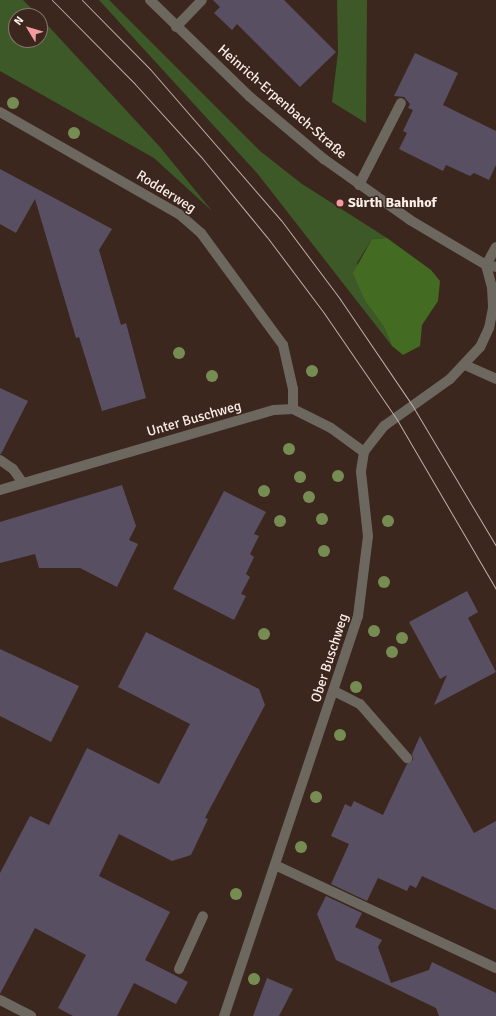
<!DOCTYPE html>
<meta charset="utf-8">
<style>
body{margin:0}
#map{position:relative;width:496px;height:1016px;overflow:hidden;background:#3b271e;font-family:Signika,sans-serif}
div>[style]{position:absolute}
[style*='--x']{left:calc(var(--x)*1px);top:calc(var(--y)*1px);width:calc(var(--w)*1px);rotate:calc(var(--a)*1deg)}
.green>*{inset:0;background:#3e5928}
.forest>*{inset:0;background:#446b22}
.building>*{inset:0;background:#594f63}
.service>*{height:10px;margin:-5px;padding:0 5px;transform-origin:5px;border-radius:5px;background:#6d685f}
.minor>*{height:10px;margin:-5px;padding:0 5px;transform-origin:5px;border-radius:5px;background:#6d685f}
.tertiary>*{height:10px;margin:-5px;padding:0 5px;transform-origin:5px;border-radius:5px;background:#6d685f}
.tram>*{height:1px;margin:-0.5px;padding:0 0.5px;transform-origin:0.5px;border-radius:0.5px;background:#beaea7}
.trees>*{width:12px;height:12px;margin:-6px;border-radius:50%;background:#768c52}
.dots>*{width:11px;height:11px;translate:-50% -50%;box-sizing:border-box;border:2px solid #3b271e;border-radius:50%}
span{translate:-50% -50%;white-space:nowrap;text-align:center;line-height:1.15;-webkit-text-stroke:3px #3b271e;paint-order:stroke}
.street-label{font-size:14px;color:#fbede7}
.poi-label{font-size:14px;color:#fbede7;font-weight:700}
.left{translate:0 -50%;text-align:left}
.north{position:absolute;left:8px;top:8px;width:40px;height:40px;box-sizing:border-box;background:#3b271e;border:1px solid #88766e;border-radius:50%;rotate:308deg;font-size:11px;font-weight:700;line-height:16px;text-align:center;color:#fbede7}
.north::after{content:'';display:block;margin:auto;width:14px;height:18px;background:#f49b9f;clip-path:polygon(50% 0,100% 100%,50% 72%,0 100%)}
</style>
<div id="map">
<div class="green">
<i style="clip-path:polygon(0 0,23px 0,39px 16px,16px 16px,16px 40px,40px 40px,40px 17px,160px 147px,212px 211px,154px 158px,0 71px)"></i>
<i style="clip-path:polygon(99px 0,109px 0,260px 151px,302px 184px,387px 238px,372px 239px,357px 263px,365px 301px,384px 327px,392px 346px,257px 173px)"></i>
<i style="clip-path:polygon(337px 0,367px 0,366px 123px,332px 102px,338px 52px)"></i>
</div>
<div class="forest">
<i style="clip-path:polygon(387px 238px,431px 270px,440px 281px,438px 301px,422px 325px,420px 346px,403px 355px,392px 346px,384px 327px,365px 301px,353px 273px,372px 239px)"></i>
</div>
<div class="building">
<i style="clip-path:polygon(213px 0,284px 0,336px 52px,300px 87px,237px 24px,232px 30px,214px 13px,220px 7px)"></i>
<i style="clip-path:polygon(415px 53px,458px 73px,443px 105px,496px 131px,496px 165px,489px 180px,474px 173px,470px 176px,446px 165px,443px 171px,399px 149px,407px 133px,403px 131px,413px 110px,408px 108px,410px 104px,404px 97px,394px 96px)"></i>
<i style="clip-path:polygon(0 169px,112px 229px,99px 250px,121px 325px,126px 323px,146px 398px,102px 411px,79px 337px,76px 338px,35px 199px,16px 233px,0 224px)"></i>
<i style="clip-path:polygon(0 388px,28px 401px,1px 454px,0 454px)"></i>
<i style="clip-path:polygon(122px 485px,136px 526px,129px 540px,138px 544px,117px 587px,80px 568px,39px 568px,35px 554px,0 563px,0 522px)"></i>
<i style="clip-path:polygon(224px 491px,266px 512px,254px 534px,259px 536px,250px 554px,254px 557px,246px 574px,250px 577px,241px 594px,246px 596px,234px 620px,173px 589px)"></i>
<i style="clip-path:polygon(467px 591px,478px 612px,468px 618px,496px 672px,434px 705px,447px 675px,440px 679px,409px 622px)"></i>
<i style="clip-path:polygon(146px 632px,259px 689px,265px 705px,205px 818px,208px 819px,191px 855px,172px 861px,119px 834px,99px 876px,170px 912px,145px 960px,188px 982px,176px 1004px,134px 983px,117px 1016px,73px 1016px,58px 1008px,86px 955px,35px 928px,0 994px,0 873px,30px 816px,49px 825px,87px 748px,159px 784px,190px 724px,118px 687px)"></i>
<i style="clip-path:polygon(0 649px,79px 686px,51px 742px,0 716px)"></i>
<i style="clip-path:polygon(420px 736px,474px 833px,496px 821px,496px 910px,422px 876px,416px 888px,410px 885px,407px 891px,378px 878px,367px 901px,331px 884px,349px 844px,331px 836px,345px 804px,351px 807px,354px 801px,383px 815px,407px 764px,413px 760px,412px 754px)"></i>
<i style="clip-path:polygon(326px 896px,362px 913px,355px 927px,382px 940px,378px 947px,391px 983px,429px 970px,432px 962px,496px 993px,496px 1016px,439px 1016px,436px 1008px,336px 960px,317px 914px)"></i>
<i style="clip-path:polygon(267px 978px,293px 989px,279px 1016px,253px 1016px)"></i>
</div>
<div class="service">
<i style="--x:176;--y:27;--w:37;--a:-46"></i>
<i style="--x:359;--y:185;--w:92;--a:-62.9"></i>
<i style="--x:465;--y:365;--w:34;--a:24"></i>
<i style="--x:0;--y:460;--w:16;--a:35"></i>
<i style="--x:13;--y:469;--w:16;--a:55"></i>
<i style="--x:334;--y:691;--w:29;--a:27"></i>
<i style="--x:360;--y:704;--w:72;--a:49"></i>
<i style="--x:275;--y:865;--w:244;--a:25"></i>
<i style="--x:179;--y:969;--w:58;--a:-65.6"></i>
<i style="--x:0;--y:1000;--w:35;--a:27"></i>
</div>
<div class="minor">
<i style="--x:0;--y:112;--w:206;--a:29.7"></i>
<i style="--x:179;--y:214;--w:29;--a:41"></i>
<i style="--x:201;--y:233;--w:139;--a:53.8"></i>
<i style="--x:283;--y:345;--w:45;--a:77.2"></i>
<i style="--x:293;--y:389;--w:20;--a:90"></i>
<i style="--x:496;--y:247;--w:21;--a:119"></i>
<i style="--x:486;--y:265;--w:10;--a:11"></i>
<i style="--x:0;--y:490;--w:285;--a:-16.3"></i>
<i style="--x:274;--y:410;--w:19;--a:-3"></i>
<i style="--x:293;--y:409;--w:42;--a:26.6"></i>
<i style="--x:331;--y:428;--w:41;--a:36"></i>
</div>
<div class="tertiary">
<i style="--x:150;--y:0;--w:139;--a:44.1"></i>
<i style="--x:250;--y:97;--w:97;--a:40"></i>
<i style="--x:324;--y:159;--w:105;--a:35.3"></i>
<i style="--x:410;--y:220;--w:88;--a:30.6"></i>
<i style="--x:486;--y:265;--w:23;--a:75"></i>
<i style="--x:492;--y:287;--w:21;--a:87"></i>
<i style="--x:493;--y:308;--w:20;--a:101"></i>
<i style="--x:489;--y:328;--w:21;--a:115"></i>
<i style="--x:480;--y:347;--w:44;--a:133.2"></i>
<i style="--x:450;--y:379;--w:81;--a:144.5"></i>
<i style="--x:384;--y:426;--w:33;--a:128"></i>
<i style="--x:364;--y:452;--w:20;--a:99"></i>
<i style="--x:361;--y:472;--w:64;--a:83.8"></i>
<i style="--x:368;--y:536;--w:81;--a:97.1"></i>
<i style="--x:358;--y:616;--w:422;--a:108.5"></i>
</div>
<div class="tram">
<i style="--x:52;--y:0;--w:118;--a:45.3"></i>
<i style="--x:135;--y:84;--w:100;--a:47.8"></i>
<i style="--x:202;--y:158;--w:102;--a:50.6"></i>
<i style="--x:267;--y:237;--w:95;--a:53.1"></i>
<i style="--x:324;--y:313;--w:127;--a:55.6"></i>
<i style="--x:396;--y:418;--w:198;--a:59.7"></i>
<i style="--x:82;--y:0;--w:97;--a:45.4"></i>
<i style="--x:150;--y:69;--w:200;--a:49.1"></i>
<i style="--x:281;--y:220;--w:99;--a:53.2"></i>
<i style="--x:340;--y:299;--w:128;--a:55.8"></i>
<i style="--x:412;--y:405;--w:164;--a:59.2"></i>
</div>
<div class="trees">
<i style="left:13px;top:103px"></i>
<i style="left:74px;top:133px"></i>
<i style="left:179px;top:353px"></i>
<i style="left:312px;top:371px"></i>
<i style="left:212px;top:376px"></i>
<i style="left:289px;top:449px"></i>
<i style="left:338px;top:476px"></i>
<i style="left:300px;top:477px"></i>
<i style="left:264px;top:491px"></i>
<i style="left:309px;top:497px"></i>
<i style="left:322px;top:519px"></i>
<i style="left:280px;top:521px"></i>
<i style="left:388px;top:521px"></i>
<i style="left:324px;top:551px"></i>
<i style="left:384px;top:582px"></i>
<i style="left:374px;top:631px"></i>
<i style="left:264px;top:634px"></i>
<i style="left:402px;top:638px"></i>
<i style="left:392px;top:652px"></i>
<i style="left:356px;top:687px"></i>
<i style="left:340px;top:735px"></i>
<i style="left:316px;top:797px"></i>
<i style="left:301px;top:847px"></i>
<i style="left:236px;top:894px"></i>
<i style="left:254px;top:979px"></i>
</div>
<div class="dots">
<i style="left:340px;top:203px;background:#f49b9f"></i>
</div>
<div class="street-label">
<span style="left:282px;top:102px;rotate:41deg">Heinrich-Erpenbach-Straße</span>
<span style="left:166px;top:192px;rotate:32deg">Rodderweg</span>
<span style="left:194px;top:419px;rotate:-16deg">Unter Buschweg</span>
<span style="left:330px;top:658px;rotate:-72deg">Ober Buschweg</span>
</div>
<div class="poi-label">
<span class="left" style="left:348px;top:203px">Sürth Bahnhof</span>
</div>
<div class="north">N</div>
</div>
